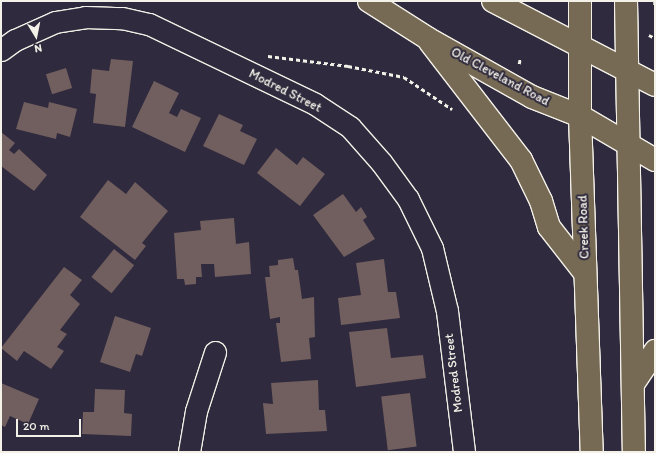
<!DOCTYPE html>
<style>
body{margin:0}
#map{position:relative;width:656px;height:453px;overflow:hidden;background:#2f2a3d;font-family:Itim,sans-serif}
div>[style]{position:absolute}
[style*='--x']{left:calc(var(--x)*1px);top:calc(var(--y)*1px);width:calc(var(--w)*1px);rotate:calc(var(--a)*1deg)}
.building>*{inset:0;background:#715e5e;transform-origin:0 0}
.path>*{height:2.5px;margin-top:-1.25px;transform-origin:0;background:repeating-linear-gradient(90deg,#f4f1e8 0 4px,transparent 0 7px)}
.roads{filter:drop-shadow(1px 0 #f4f1e8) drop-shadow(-1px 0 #f4f1e8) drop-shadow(0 1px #f4f1e8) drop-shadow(0 -1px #f4f1e8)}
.street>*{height:21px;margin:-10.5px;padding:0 10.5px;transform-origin:10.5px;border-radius:10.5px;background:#2f2a3d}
.primary>*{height:22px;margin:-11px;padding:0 11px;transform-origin:11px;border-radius:11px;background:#766a55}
.highway>*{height:22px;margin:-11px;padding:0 11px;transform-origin:11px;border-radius:11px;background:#766a55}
span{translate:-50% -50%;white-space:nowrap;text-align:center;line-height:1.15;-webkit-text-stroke:4px #2f2a3d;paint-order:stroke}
.street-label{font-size:13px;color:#f4f1e8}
.frame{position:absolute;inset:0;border:2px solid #f4f1e8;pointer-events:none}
.north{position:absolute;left:16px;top:16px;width:40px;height:40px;-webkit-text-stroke:3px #2f2a3d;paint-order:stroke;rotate:170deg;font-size:11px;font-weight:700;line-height:16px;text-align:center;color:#f4f1e8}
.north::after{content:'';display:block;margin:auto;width:14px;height:18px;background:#f4f1e8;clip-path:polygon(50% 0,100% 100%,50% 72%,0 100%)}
.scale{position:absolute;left:16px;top:419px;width:65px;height:18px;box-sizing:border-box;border:2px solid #f4f1e8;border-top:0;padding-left:5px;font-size:12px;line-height:14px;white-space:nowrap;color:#f4f1e8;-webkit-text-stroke:3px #2f2a3d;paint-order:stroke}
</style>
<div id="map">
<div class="building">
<i style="clip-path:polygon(111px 59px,133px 61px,125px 127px,93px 123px,96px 94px,90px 93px,92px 69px,109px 71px)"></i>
<i style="left:66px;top:68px;width:21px;height:21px;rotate:73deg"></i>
<i style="clip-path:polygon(154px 81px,179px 93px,169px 113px,177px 117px,181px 109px,201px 118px,185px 152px,132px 127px)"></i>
<i style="clip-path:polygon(24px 102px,48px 108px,49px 102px,77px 109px,70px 137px,57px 133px,56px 139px,16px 129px)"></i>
<i style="clip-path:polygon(219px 114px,243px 125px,240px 131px,257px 139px,244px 165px,203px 146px)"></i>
<i style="clip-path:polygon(1px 132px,15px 143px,9px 150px,14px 154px,19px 149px,47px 175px,34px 191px,1px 166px)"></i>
<i style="clip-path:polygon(276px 148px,297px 165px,303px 157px,325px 174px,300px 206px,257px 173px)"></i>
<i style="clip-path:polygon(108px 180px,126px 194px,135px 182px,168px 211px,142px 243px,146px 246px,135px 260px,80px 217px)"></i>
<i style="clip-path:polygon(343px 194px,356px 212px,361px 207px,367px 217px,363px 220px,375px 239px,344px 257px,313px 215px)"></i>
<i style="clip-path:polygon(234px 218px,236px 244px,249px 242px,251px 274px,215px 277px,214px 264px,201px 264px,202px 277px,196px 277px,196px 284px,185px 285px,184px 279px,177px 279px,174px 233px,201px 230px,200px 221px)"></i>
<i style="left:114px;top:249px;width:26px;height:36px;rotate:39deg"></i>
<i style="clip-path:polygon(293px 258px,295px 270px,298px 270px,302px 299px,314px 297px,315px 337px,309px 338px,311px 359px,281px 362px,276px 323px,280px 323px,280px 317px,270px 319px,265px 277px,270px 277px,269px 266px,278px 265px,278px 260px)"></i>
<i style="clip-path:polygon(384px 259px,388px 292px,396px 292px,400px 318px,341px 325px,338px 298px,361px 295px,356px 263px)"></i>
<i style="clip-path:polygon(64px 267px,82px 280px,70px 295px,80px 304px,60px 330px,67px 334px,57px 347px,64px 351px,51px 369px,24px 351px,17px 361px,1px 348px)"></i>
<i style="clip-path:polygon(115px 316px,151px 328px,142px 356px,136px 354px,130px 372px,100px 362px)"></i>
<i style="clip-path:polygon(387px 328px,391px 358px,423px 355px,426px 378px,356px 387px,349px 332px)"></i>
<i style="clip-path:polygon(318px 380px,319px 410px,325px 410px,327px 431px,266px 434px,263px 403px,273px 404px,271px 383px)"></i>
<i style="clip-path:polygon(1px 383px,39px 399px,28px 424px,10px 416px,5px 427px,1px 425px)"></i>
<i style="clip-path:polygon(95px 389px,125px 390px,124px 413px,132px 414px,131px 436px,82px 434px,83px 412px,94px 412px)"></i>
<i style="left:410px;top:393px;width:54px;height:29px;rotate:83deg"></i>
</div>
<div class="path">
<i style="--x:655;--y:1;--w:4;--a:90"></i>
<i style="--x:649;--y:35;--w:7;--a:27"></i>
<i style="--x:268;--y:56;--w:81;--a:7.1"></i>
<i style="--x:348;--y:66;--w:57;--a:11.1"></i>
<i style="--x:404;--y:77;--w:58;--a:33.7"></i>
<i style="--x:519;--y:64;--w:5;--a:-79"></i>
</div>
<div class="roads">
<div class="street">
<i style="--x:1;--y:50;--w:17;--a:-36"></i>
<i style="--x:15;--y:40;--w:44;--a:-24.2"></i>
<i style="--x:55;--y:22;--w:30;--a:-9"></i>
<i style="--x:85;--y:17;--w:37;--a:2"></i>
<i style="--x:122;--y:18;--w:28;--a:13"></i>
<i style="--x:149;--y:24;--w:184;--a:25.7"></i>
<i style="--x:315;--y:104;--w:42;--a:33.3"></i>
<i style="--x:350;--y:127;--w:47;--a:48.5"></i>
<i style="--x:381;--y:162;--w:46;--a:53.9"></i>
<i style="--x:408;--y:199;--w:55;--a:63.9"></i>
<i style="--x:432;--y:248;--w:65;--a:76.6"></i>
<i style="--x:447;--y:311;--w:142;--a:83.1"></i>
<i style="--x:189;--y:452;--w:42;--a:-80.3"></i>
<i style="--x:196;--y:411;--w:62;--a:-72.1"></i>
</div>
<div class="primary">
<i style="--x:580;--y:1;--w:115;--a:90"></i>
<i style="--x:580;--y:116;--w:336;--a:88"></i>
<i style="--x:626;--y:1;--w:451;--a:89"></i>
</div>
<div class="highway">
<i style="--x:369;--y:1;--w:69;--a:32.5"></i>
<i style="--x:427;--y:38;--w:120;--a:29.3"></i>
<i style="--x:532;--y:97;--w:52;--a:21.6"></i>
<i style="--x:580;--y:116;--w:87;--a:30.4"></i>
<i style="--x:493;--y:1;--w:182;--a:27.4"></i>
<i style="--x:430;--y:42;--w:149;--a:52.4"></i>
<i style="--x:521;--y:160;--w:46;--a:64"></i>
<i style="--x:541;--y:201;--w:27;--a:73"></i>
<i style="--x:549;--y:227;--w:58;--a:52"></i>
<i style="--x:633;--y:384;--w:40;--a:-56"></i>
</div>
</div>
<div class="street-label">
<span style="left:500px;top:77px;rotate:28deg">Old Cleveland Road</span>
<span style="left:285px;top:91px;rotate:27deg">Modred Street</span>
<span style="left:584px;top:227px;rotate:-92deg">Creek Road</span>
<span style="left:454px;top:373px;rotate:-97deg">Modred Street</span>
</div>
<div class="frame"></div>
<div class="north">N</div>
<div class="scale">20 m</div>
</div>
